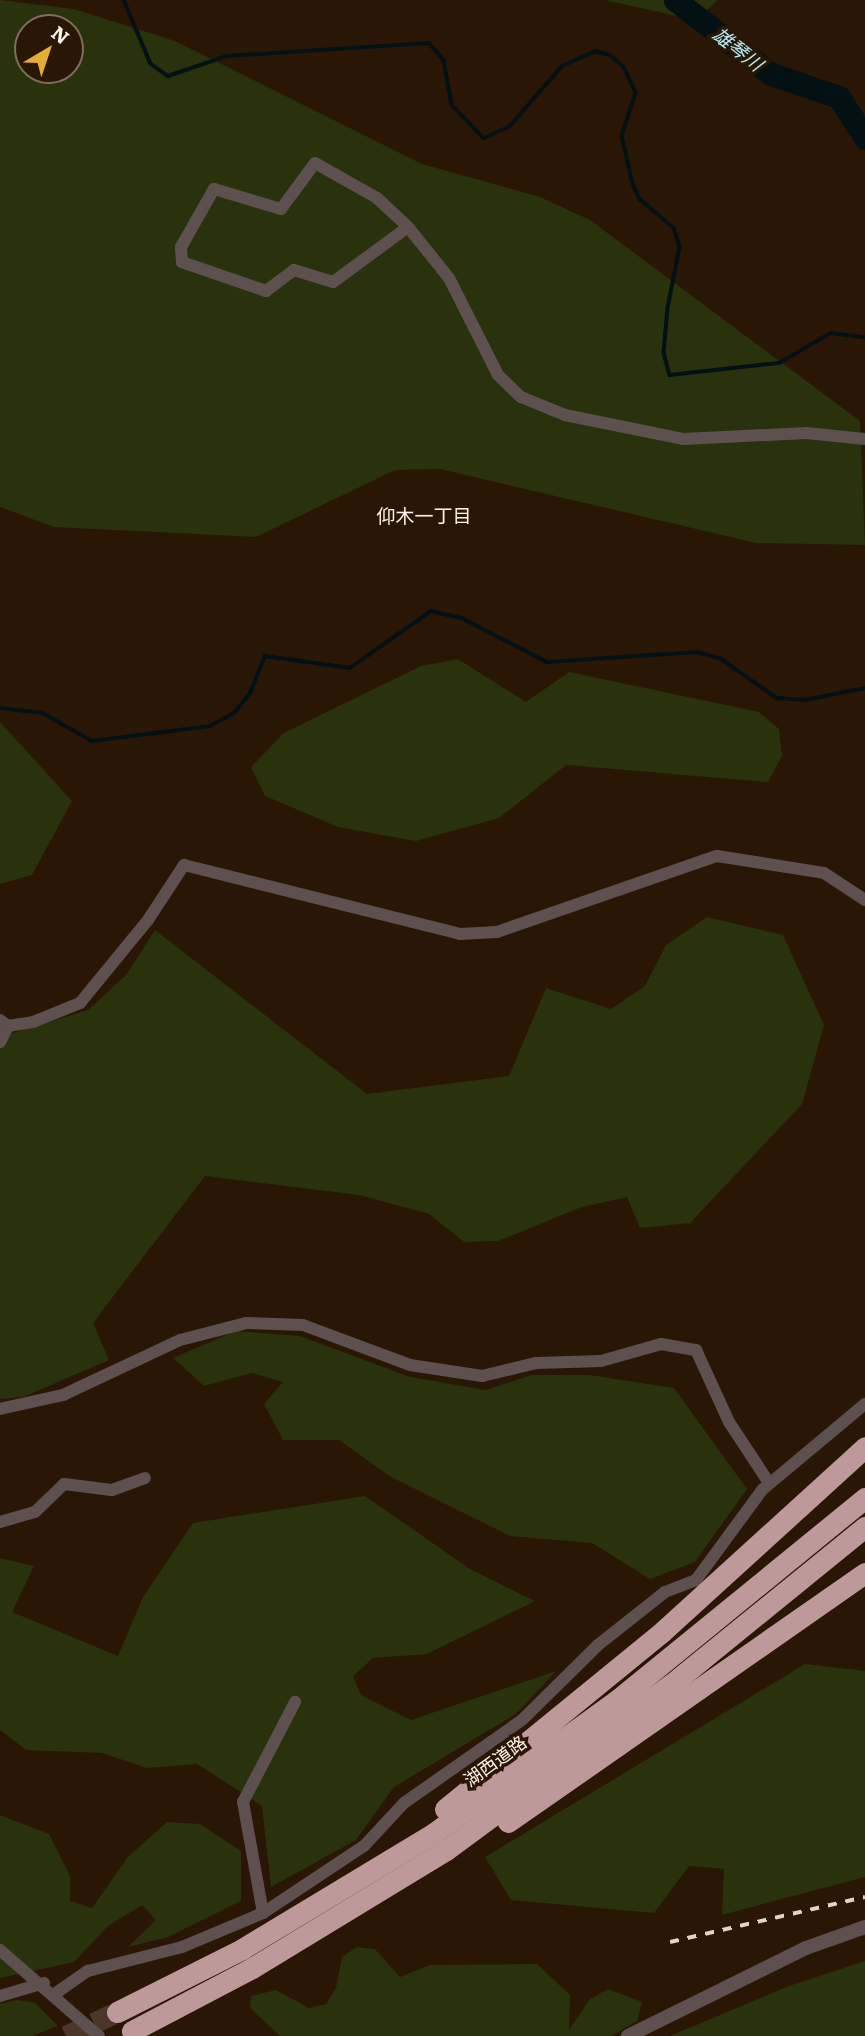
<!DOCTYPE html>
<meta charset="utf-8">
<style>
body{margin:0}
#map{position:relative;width:865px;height:2036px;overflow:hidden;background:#2a1605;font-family:Literata,"Noto Sans JP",serif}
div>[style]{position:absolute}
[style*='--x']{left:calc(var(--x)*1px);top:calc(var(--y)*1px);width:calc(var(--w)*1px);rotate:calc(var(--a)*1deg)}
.green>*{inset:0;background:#29310d}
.stream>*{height:3.5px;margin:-1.75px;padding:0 1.75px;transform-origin:1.75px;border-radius:1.75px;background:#031114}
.river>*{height:23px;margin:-11.5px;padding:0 11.5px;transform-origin:11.5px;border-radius:11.5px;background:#031114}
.motorway-tunnel>*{height:21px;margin-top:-10.5px;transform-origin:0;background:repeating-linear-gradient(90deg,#4a3727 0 21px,transparent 0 31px)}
.minor>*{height:12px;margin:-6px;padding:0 6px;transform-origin:6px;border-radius:6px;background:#5f5050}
.tertiary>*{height:14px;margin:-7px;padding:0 7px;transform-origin:7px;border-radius:7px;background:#5f5050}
.motorway>*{height:21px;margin:-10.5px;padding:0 10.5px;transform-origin:10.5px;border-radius:10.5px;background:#be999a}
.rail>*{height:3.5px;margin-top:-1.75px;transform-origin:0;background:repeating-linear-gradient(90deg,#e1d4ca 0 9px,transparent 0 18px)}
span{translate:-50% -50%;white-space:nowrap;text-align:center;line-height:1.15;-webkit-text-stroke:7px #2a1605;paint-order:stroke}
.street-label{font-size:18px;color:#fef2e9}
.water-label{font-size:19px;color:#b5ebf6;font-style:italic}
.neighbourhood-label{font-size:19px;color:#fef2e9}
.north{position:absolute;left:14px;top:14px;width:70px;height:70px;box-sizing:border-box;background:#2a1605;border:2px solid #7f6e60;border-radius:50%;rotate:39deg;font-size:19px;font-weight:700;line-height:28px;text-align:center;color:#fef2e9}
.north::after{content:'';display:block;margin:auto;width:24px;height:32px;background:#e4ad35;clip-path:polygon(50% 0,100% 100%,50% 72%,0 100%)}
</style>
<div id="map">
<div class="green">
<i style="clip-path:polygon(evenodd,0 0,74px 9px,175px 41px,422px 164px,540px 197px,590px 220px,860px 421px,865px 545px,756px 543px,440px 469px,395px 470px,256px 537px,54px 527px,0 507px,0 0,28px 28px,70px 28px,70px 70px,28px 70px,28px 28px)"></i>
<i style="clip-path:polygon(605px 0,718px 0,707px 10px,681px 17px)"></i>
<i style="clip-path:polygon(458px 659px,526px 702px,569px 672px,759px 712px,779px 729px,782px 756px,768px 782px,566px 765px,499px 818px,416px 841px,338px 827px,265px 796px,251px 767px,284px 733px,421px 666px)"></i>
<i style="clip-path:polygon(0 722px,72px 801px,32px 875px,0 884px)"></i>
<i style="clip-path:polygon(707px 917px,783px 935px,824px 1025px,802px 1104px,690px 1223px,640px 1228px,627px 1197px,582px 1207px,498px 1241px,464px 1242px,429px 1214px,359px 1195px,205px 1176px,93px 1323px,109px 1360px,23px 1397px,0 1399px,0 1047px,7px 1035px,88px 1010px,126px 975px,155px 930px,367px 1094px,509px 1076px,546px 988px,611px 1009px,645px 986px,666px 945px)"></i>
<i style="clip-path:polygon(236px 1331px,300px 1336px,410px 1377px,486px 1390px,532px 1375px,590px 1375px,674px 1388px,747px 1489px,695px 1562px,650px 1579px,592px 1543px,510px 1536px,391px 1477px,339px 1440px,283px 1440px,264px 1404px,283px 1382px,252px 1373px,204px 1386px,173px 1358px)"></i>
<i style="clip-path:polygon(365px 1496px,470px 1569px,535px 1601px,427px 1654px,373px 1658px,353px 1676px,361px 1695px,411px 1720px,556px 1671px,516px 1714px,394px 1787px,356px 1840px,271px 1887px,262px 1806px,197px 1764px,147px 1768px,102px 1753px,26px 1750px,0 1730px,0 1558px,34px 1566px,12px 1612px,118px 1656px,143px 1597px,193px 1523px)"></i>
<i style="clip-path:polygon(805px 1664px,865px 1671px,865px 1877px,722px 1915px,724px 1869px,689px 1866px,654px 1913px,511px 1900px,485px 1857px)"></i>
<i style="clip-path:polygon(0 1815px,49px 1834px,70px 1876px,70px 1901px,92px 1908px,128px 1857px,167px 1822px,200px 1824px,241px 1851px,241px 1901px,168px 1937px,128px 1947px,156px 1920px,142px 1905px,108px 1926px,74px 1962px,0 1978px)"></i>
<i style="clip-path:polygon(357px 1947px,375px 1949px,400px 1977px,430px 1965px,537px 1964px,570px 1995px,569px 2030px,590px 1999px,608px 1989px,642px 2002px,637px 2021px,611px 2036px,280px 2036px,250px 2008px,251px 1996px,276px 1990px,309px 2008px,326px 2004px,336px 1988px,342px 1957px)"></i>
<i style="clip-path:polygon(865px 1961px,865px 2036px,670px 2036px,789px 1986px)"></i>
<i style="clip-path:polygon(18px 2000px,35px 2003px,58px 2026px,32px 2036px,0 2036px,0 2004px)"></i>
</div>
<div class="stream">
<i style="--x:124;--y:0;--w:69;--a:67.1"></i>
<i style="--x:151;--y:64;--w:21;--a:35"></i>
<i style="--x:168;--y:76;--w:62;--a:-18.7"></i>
<i style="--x:227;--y:56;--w:202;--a:-3.7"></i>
<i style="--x:429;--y:43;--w:23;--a:49"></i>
<i style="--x:444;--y:60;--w:46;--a:79.9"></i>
<i style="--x:452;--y:105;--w:46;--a:45.9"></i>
<i style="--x:484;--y:138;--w:27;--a:-24"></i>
<i style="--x:509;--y:127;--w:81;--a:-49"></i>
<i style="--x:562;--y:66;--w:36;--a:-24"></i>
<i style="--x:595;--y:51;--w:16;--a:15"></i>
<i style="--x:610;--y:55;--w:18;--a:41"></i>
<i style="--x:624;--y:67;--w:29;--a:65"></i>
<i style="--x:636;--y:93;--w:45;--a:108"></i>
<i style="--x:622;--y:136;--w:49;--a:77.1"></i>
<i style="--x:633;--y:184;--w:17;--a:65"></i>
<i style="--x:640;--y:199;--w:45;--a:40.5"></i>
<i style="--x:674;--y:228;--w:20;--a:72"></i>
<i style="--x:680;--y:247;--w:62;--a:101.1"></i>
<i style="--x:668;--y:308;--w:45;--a:95.1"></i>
<i style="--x:664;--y:353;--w:23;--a:75"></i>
<i style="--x:670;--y:375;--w:110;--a:-6.3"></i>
<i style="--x:779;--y:363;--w:60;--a:-30"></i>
<i style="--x:831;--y:333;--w:34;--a:7"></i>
<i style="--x:0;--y:708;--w:43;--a:6.6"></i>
<i style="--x:43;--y:713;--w:56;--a:29.7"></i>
<i style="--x:92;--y:741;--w:119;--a:-7.2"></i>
<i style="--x:210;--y:726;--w:27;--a:-28"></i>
<i style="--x:234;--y:713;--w:26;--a:-51"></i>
<i style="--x:250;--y:693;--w:40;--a:-68"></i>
<i style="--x:265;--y:656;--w:86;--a:8"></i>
<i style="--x:350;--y:668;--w:99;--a:-35.1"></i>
<i style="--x:431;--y:611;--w:32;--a:13"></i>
<i style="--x:462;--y:618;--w:96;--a:27.4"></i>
<i style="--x:547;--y:662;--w:150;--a:-3.8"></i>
<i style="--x:697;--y:652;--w:24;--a:15"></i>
<i style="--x:720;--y:658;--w:70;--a:35.1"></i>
<i style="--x:777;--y:698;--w:28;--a:4"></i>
<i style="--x:805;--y:700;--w:61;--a:-11.3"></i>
</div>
<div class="river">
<i style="--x:675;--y:0;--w:121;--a:37.6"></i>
<i style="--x:771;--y:74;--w:72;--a:18.7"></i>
<i style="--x:839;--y:97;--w:49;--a:57.6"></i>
</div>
<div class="motorway-tunnel">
<i style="--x:66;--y:2036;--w:56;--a:-25.2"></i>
</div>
<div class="minor">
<i style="--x:315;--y:163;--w:71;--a:29.4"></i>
<i style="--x:377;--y:198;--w:42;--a:43.1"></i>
<i style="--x:408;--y:227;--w:93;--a:143.7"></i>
<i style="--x:333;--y:282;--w:41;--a:-162.9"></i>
<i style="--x:294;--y:270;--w:35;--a:143"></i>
<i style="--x:266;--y:291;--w:89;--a:-161"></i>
<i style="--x:182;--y:262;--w:15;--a:-94"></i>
<i style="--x:181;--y:247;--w:67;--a:-60.4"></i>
<i style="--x:214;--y:189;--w:70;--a:16.6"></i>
<i style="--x:281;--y:209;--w:57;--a:-53.5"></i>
<i style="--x:408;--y:227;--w:65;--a:51.2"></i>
<i style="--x:449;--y:278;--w:109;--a:63.2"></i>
<i style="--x:498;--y:375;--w:32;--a:44"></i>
<i style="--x:521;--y:397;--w:48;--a:22.2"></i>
<i style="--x:565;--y:415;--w:120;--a:11.5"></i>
<i style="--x:683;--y:439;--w:123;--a:-2.8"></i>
<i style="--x:806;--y:433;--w:59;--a:5.8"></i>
<i style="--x:0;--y:1020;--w:10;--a:37"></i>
<i style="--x:8;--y:1026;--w:25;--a:-9"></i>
<i style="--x:33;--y:1022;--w:51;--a:-22"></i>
<i style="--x:80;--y:1003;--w:107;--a:-50.7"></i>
<i style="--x:148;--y:920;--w:66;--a:-56.8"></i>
<i style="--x:184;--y:865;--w:284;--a:14"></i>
<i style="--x:460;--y:934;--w:37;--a:-3"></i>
<i style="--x:497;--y:932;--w:233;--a:-19.1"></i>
<i style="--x:717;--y:856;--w:108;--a:9"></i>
<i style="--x:824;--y:873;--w:49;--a:33.4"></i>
<i style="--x:0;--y:1042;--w:18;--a:-63"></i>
<i style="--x:0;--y:1409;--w:65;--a:-12.5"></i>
<i style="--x:63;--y:1395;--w:129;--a:-25.2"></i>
<i style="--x:180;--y:1340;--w:68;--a:-14.4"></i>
<i style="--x:246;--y:1323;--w:57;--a:2"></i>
<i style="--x:303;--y:1325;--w:114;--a:20.5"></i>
<i style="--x:410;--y:1365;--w:73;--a:8.7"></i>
<i style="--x:482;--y:1376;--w:56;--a:-13.5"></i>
<i style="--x:536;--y:1363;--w:65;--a:-1.8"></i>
<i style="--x:601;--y:1361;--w:62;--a:-15.8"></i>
<i style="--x:661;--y:1344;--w:36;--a:10"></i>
<i style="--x:696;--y:1350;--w:79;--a:65.4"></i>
<i style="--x:729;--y:1422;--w:73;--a:56.7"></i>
<i style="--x:0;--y:1522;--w:36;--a:-16"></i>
<i style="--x:35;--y:1512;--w:40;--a:-44"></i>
<i style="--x:64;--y:1484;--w:48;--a:7.1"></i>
<i style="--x:112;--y:1490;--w:35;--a:-20"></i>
<i style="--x:263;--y:1913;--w:113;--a:-100.2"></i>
<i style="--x:243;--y:1802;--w:113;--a:-62.5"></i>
<i style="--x:0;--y:1950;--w:131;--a:41"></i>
<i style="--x:56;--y:1993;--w:39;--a:-35"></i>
<i style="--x:88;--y:1971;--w:97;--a:-14.3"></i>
<i style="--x:182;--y:1947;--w:88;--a:-22.8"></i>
<i style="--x:263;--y:1913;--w:121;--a:-33.6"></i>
<i style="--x:364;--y:1846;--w:59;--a:-47.1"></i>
<i style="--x:404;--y:1803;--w:144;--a:-35.1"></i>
<i style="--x:522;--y:1720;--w:107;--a:-44.6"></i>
<i style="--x:598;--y:1645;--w:85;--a:-38.3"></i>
<i style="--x:665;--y:1592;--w:33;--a:-21"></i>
<i style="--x:696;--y:1580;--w:112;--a:-53.7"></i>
<i style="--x:762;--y:1490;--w:134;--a:-39.9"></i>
<i style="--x:0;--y:1996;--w:46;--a:-16.5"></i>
</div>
<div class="tertiary">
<i style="--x:628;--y:2036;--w:199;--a:-26.3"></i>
<i style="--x:806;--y:1948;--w:63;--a:-19.6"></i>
</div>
<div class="motorway">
<i style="--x:445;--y:1809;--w:281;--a:-39.2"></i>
<i style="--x:663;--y:1631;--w:273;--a:-42.3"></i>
<i style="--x:508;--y:1822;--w:435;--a:-34.9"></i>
<i style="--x:117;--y:2012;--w:140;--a:-26.7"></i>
<i style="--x:242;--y:1949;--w:224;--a:-31.1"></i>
<i style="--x:434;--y:1833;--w:225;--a:-36"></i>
<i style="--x:616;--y:1701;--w:321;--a:-39.2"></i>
<i style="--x:132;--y:2031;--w:136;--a:-27.7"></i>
<i style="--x:252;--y:1968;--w:227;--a:-31.3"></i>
<i style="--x:446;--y:1850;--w:290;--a:-36.4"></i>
<i style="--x:679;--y:1678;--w:240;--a:-39.1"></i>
</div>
<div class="rail">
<i style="--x:670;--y:1942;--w:200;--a:-13"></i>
</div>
<div class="street-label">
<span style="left:495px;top:1761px;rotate:-36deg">湖西道路</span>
</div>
<div class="water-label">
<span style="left:738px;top:49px;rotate:38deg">雄琴川</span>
</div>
<div class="neighbourhood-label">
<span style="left:424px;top:516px">仰木一丁目</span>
</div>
<div class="north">N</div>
</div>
